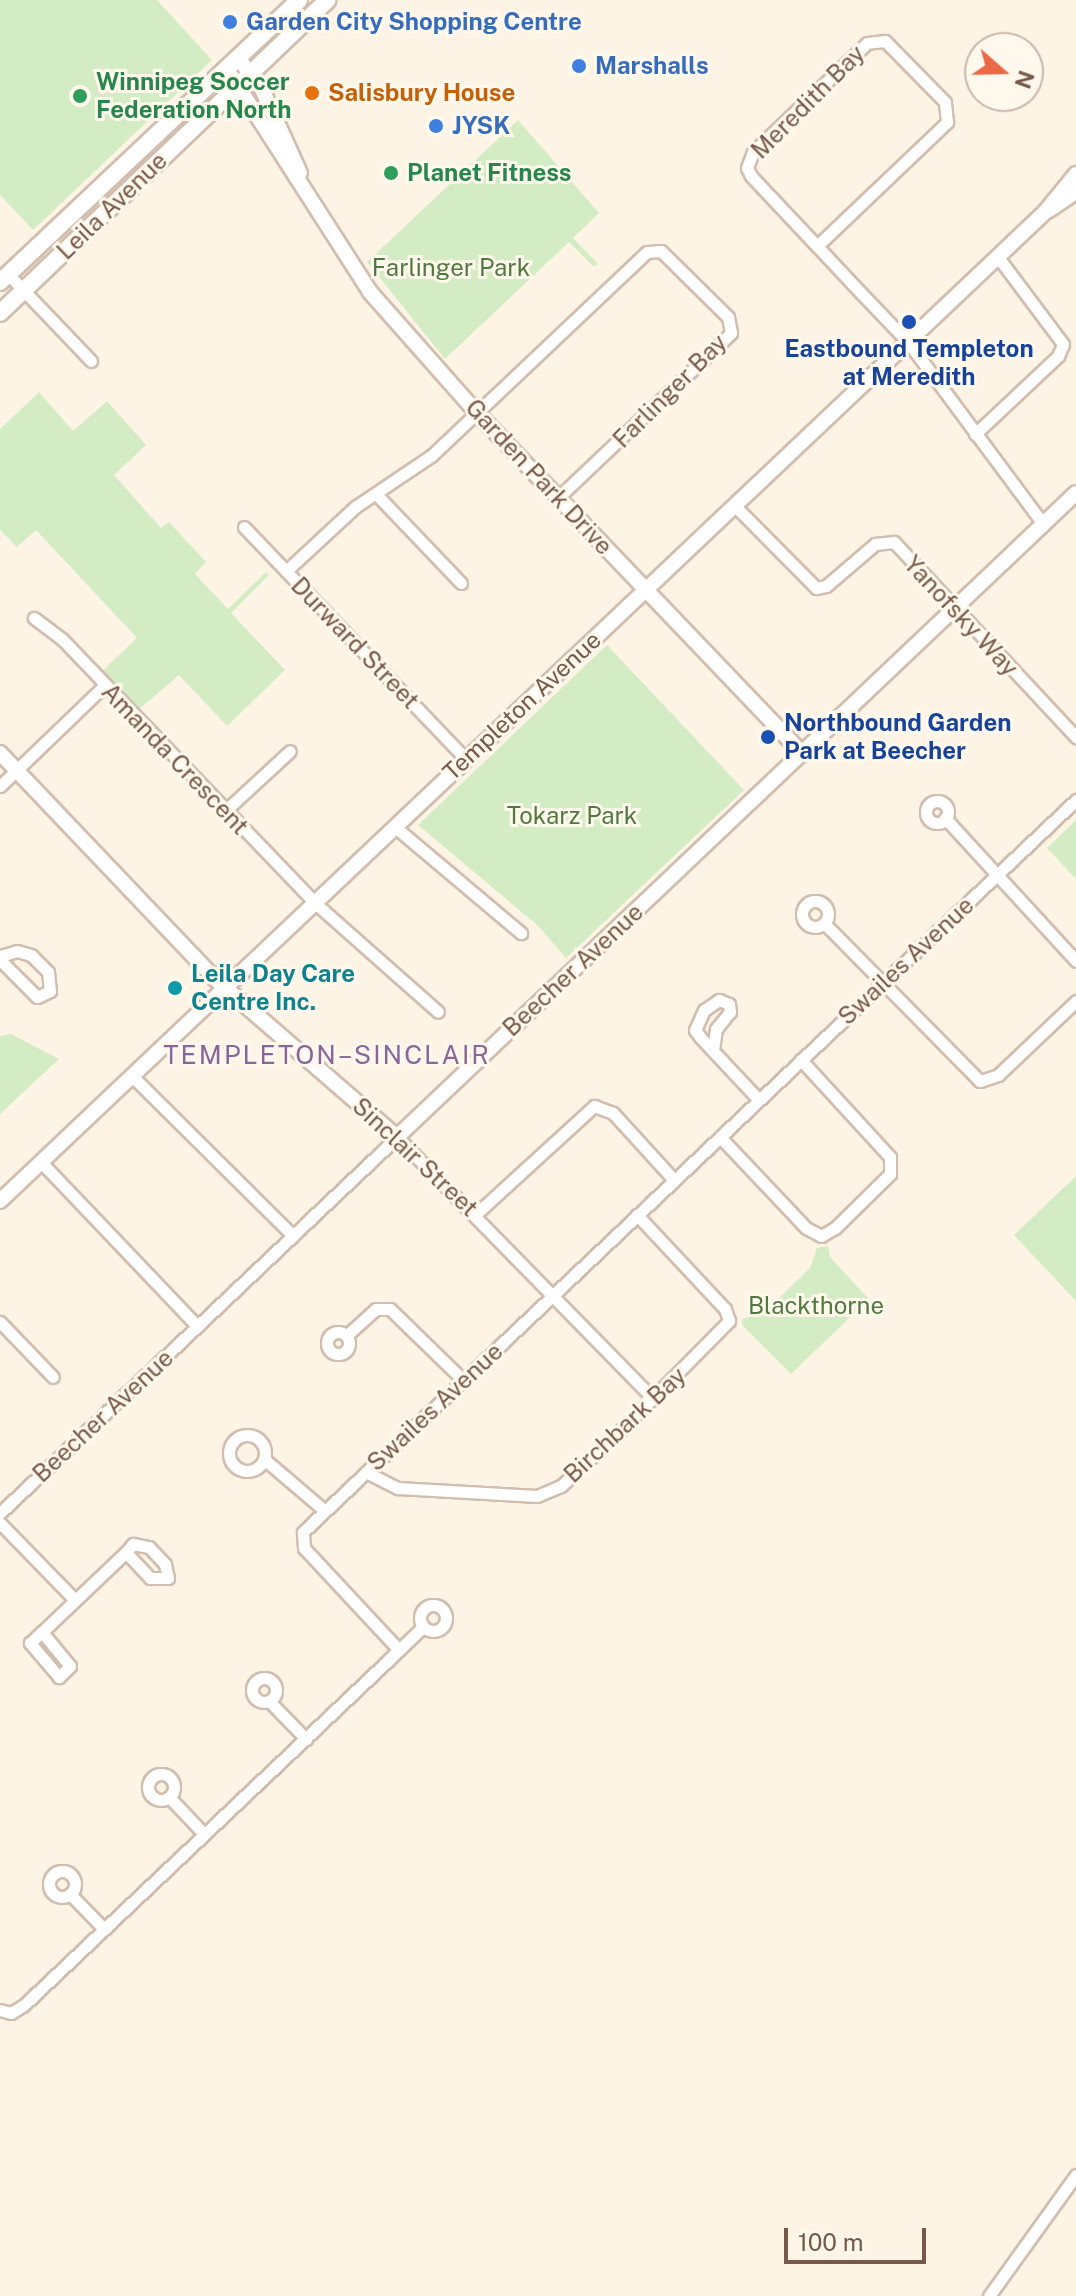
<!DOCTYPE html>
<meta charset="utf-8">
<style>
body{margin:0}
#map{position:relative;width:1076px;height:2296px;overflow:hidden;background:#fdf4e6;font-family:"Public Sans",sans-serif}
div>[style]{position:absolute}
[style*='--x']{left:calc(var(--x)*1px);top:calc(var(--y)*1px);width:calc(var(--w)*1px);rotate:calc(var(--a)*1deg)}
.green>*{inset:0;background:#d4ecc3}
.roads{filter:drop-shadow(2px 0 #d2bdae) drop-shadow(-2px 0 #d2bdae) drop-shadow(0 2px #d2bdae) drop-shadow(0 -2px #d2bdae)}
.minor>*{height:11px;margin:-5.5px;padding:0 5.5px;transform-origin:5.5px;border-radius:5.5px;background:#fff}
.minor>.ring{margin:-5.5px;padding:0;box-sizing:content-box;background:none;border:11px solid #fff;border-radius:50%}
.tertiary>*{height:14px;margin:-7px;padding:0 7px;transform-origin:7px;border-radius:7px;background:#fff}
.secondary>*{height:16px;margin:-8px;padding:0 8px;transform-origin:8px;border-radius:8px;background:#fff}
.dots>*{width:22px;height:22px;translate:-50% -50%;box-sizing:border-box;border:4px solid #fff8ed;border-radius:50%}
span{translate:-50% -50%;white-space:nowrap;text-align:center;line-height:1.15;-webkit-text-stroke:6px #fff8ed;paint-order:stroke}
.shop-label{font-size:24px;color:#366cbe;font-weight:700}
.left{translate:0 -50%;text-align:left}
.leisure-label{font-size:24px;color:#27864d;font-weight:700}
.food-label{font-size:24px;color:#c56008;font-weight:700}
.street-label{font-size:24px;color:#785949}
.park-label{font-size:24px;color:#50793e}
.transit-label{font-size:24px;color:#164399;font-weight:700}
.culture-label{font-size:24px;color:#0d838f;font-weight:700}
.neighbourhood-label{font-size:26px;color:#89659c;letter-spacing:2px}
.north{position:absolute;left:964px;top:32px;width:80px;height:80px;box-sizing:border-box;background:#fff8ed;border:2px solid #c9b8ab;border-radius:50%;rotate:110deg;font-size:22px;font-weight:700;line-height:32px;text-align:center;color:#785949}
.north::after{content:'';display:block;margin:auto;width:28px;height:36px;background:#ec6946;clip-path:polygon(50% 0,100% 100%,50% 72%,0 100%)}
.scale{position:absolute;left:784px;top:2228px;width:142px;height:36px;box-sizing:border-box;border:4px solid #785949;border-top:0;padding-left:10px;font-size:24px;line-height:28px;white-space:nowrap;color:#785949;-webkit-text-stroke:6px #fff8ed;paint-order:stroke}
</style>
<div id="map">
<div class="green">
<i style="clip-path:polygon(0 0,157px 0,212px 60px,33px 230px,0 195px)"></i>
<i style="clip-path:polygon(518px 120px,599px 213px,573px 238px,598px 264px,594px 267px,569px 242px,445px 359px,367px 262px)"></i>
<i style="clip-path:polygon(39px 392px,73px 431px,107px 401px,146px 445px,114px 475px,161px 528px,169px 522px,206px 562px,195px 574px,228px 609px,266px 572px,269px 575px,231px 613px,285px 670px,227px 726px,179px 675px,136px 712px,99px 674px,137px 638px,36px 530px,17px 547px,0 530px,0 429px)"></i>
<i style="clip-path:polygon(607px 645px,744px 790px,566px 958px,537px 925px,418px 825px)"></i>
<i style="clip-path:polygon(1076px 820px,1076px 879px,1047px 848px)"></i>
<i style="clip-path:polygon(11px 1034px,59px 1059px,0 1114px,0 1036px)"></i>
<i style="clip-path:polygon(1076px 1176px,1076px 1301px,1014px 1235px)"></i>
<i style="clip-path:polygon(828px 1246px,830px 1257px,869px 1299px,791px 1374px,742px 1325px,742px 1319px,763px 1314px,810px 1268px,817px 1248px)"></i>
</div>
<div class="roads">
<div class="minor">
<i style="--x:817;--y:246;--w:180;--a:-43.6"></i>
<i style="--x:947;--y:122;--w:20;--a:-96"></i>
<i style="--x:945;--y:102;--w:86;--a:-134.5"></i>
<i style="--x:885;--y:41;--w:18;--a:174"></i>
<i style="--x:867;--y:43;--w:158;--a:136.3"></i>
<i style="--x:753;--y:152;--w:17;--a:111"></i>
<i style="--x:747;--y:168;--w:9;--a:63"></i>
<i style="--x:751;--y:176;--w:96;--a:46.7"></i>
<i style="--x:817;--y:246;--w:64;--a:46.9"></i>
<i style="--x:861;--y:293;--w:68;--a:46.2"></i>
<i style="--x:908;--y:342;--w:227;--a:53.4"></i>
<i style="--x:8;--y:274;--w:120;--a:46.3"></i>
<i style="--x:975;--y:434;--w:114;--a:-43.2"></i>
<i style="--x:1058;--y:356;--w:13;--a:-67"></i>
<i style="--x:1063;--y:344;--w:109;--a:-126.8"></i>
<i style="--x:376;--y:494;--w:123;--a:46.3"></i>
<i style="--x:734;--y:505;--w:117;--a:45.3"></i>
<i style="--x:816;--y:588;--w:10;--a:-11"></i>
<i style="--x:826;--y:586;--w:65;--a:-40.6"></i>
<i style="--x:875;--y:544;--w:19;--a:-6"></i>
<i style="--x:894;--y:542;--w:267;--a:47"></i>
<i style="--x:244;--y:527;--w:321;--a:46.3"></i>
<i style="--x:286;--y:571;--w:94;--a:-42.8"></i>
<i style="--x:355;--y:507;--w:92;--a:-33.9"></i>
<i style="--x:431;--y:456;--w:297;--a:-43.4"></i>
<i style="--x:647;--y:252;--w:14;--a:-4"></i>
<i style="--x:661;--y:251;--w:94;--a:44.6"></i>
<i style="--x:728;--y:317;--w:16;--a:79"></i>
<i style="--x:731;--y:333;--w:239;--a:136.4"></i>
<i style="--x:34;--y:618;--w:35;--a:37"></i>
<i style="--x:62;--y:639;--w:366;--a:46.2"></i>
<i style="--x:315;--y:903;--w:164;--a:41.5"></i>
<i style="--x:0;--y:786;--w:144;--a:-43.9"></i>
<i class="ring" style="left:926px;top:801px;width:11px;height:11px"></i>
<i style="--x:225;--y:811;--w:88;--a:-42.7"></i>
<i style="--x:945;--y:818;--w:194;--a:47.5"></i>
<i style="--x:395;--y:827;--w:165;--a:40.1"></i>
<i class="ring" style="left:802px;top:901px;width:15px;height:15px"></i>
<i style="--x:824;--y:923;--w:222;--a:45.4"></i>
<i style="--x:980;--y:1081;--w:19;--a:-18"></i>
<i style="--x:998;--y:1075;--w:108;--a:-43.5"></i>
<i style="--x:0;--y:956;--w:18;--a:-16"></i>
<i style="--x:17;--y:951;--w:15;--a:16"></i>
<i style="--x:31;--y:955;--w:24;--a:45"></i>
<i style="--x:48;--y:972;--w:19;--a:84"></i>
<i style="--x:50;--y:991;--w:14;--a:155"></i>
<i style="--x:37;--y:997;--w:52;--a:-135"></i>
<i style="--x:713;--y:1050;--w:21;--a:-82"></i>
<i style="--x:716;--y:1029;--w:22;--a:-51"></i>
<i style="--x:730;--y:1012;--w:8;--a:-97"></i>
<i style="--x:729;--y:1004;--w:11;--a:-158"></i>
<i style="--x:719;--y:1000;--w:18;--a:146"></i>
<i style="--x:704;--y:1010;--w:22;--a:114"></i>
<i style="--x:695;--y:1030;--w:9;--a:54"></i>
<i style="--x:700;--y:1037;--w:86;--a:46.9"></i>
<i style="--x:132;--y:1076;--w:227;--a:44.8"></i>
<i style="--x:720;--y:1137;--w:125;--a:46.6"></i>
<i style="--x:806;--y:1228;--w:17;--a:28"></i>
<i style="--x:821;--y:1236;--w:16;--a:-30"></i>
<i style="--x:835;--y:1228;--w:77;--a:-44.5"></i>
<i style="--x:890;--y:1174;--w:17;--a:-90"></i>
<i style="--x:890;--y:1157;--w:132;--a:-132.5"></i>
<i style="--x:41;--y:1162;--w:226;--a:46.4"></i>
<i style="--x:477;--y:1213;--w:159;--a:-42.4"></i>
<i style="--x:594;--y:1106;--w:20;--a:20"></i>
<i style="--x:613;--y:1113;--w:91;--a:47.7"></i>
<i style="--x:0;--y:1322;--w:76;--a:46.1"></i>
<i class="ring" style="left:327px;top:1332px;width:11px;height:11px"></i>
<i style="--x:347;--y:1335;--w:39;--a:-42"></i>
<i style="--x:376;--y:1309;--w:14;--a:0"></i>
<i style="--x:390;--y:1309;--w:102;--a:44.2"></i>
<i class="ring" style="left:229px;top:1435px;width:25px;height:25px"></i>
<i style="--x:264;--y:1459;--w:80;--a:40.4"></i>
<i style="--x:366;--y:1472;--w:36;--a:27"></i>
<i style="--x:398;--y:1488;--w:139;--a:3.3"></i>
<i style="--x:537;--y:1496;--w:26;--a:-23"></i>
<i style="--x:561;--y:1486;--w:85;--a:-43.1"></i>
<i style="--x:623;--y:1428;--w:151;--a:-45.3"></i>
<i style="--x:729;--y:1321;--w:13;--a:-108"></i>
<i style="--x:725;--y:1309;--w:129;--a:-133.1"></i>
<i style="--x:0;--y:1513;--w:547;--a:-43.44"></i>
<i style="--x:397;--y:1137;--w:367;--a:45.6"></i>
<i style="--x:0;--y:1523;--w:107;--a:45.8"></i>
<i class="ring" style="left:420px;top:1605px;width:15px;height:15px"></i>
<i style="--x:42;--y:1632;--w:44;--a:50.5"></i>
<i style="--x:70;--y:1666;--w:16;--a:135"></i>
<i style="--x:59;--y:1677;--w:45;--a:-130.5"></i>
<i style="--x:30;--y:1643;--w:16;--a:-43"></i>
<i style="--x:42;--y:1632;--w:116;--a:-43.6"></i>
<i style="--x:126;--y:1552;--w:11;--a:-49"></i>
<i style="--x:133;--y:1544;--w:16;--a:11"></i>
<i style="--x:149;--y:1547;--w:23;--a:47"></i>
<i style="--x:165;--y:1564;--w:14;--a:78"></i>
<i style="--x:168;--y:1578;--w:18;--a:180"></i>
<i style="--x:150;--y:1578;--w:35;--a:-133"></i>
<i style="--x:399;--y:1650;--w:33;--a:-44"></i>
<i class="ring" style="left:252px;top:1678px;width:13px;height:13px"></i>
<i style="--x:270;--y:1702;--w:52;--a:45.8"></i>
<i class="ring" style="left:148px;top:1774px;width:15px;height:15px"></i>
<i style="--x:169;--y:1797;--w:50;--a:46.6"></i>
<i class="ring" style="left:49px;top:1871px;width:15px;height:15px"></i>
<i style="--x:70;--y:1894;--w:49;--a:45.8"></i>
<i style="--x:0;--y:2010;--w:11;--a:15"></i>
<i style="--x:11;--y:2013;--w:15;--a:-32"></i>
<i style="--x:24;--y:2005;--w:516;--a:-43.43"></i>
<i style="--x:399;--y:1650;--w:139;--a:-133"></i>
<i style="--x:304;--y:1548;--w:16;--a:-94"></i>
<i style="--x:303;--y:1532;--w:1065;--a:-43.44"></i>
<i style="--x:989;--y:2296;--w:149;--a:-54.3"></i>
</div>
<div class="tertiary">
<i style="--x:238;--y:58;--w:39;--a:52"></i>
<i style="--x:262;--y:89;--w:92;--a:65.7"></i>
<i style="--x:227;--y:69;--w:265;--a:57.3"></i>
<i style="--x:370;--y:292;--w:162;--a:48.5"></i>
<i style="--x:477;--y:413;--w:470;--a:46.3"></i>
<i style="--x:1049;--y:210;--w:32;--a:-34"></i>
<i style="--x:0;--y:753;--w:311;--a:46.4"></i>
<i style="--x:214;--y:978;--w:242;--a:41"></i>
<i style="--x:397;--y:1137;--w:936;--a:-43.48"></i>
<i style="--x:0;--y:1201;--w:1439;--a:-43.42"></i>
<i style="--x:1045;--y:212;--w:49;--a:-50.8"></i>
</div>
<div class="secondary">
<i style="--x:0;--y:282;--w:411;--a:-43.3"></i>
<i style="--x:0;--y:313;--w:453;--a:-43.7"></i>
</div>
</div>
<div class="dots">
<i style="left:230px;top:22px;background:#3f7fe0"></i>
<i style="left:579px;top:66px;background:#3f7fe0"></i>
<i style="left:312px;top:93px;background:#e8710a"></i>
<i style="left:80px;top:96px;background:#2e9e5b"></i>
<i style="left:436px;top:126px;background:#3f7fe0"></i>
<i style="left:391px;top:173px;background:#2e9e5b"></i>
<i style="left:909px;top:322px;background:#1a4fb4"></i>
<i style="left:768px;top:737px;background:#1a4fb4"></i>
<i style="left:175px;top:988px;background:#0f9aa8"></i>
</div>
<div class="shop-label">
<span class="left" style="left:246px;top:22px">Garden City Shopping Centre</span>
<span class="left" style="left:595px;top:66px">Marshalls</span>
<span class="left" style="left:452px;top:126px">JYSK</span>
</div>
<div class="leisure-label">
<span class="left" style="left:96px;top:96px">Winnipeg Soccer<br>Federation North</span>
<span class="left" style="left:407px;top:173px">Planet Fitness</span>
</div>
<div class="food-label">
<span class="left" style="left:328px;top:93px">Salisbury House</span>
</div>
<div class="street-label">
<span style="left:808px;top:102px;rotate:-45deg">Meredith Bay</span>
<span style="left:112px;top:206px;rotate:-44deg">Leila Avenue</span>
<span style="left:670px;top:391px;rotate:-45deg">Farlinger Bay</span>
<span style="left:539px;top:477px;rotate:47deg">Garden Park Drive</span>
<span style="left:961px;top:616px;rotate:47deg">Yanofsky Way</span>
<span style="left:355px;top:643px;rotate:46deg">Durward Street</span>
<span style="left:522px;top:706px;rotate:-43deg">Templeton Avenue</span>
<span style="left:175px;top:759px;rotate:46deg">Amanda Crescent</span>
<span style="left:906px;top:961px;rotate:-43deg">Swailes Avenue</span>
<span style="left:573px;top:970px;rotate:-43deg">Beecher Avenue</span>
<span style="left:415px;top:1157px;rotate:43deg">Sinclair Street</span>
<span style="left:435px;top:1407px;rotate:-43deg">Swailes Avenue</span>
<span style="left:103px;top:1416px;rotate:-43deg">Beecher Avenue</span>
<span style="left:625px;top:1425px;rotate:-43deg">Birchbark Bay</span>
</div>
<div class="park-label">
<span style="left:451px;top:268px">Farlinger Park</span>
<span style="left:572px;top:816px">Tokarz Park</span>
<span style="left:816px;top:1306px">Blackthorne</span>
</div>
<div class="transit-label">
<span style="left:909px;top:363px">Eastbound Templeton<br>at Meredith</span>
<span class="left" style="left:784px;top:737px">Northbound Garden<br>Park at Beecher</span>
</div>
<div class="culture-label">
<span class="left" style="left:191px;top:988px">Leila Day Care<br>Centre Inc.</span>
</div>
<div class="neighbourhood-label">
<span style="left:327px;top:1055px">TEMPLETON–SINCLAIR</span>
</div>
<div class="north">N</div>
<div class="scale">100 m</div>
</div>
